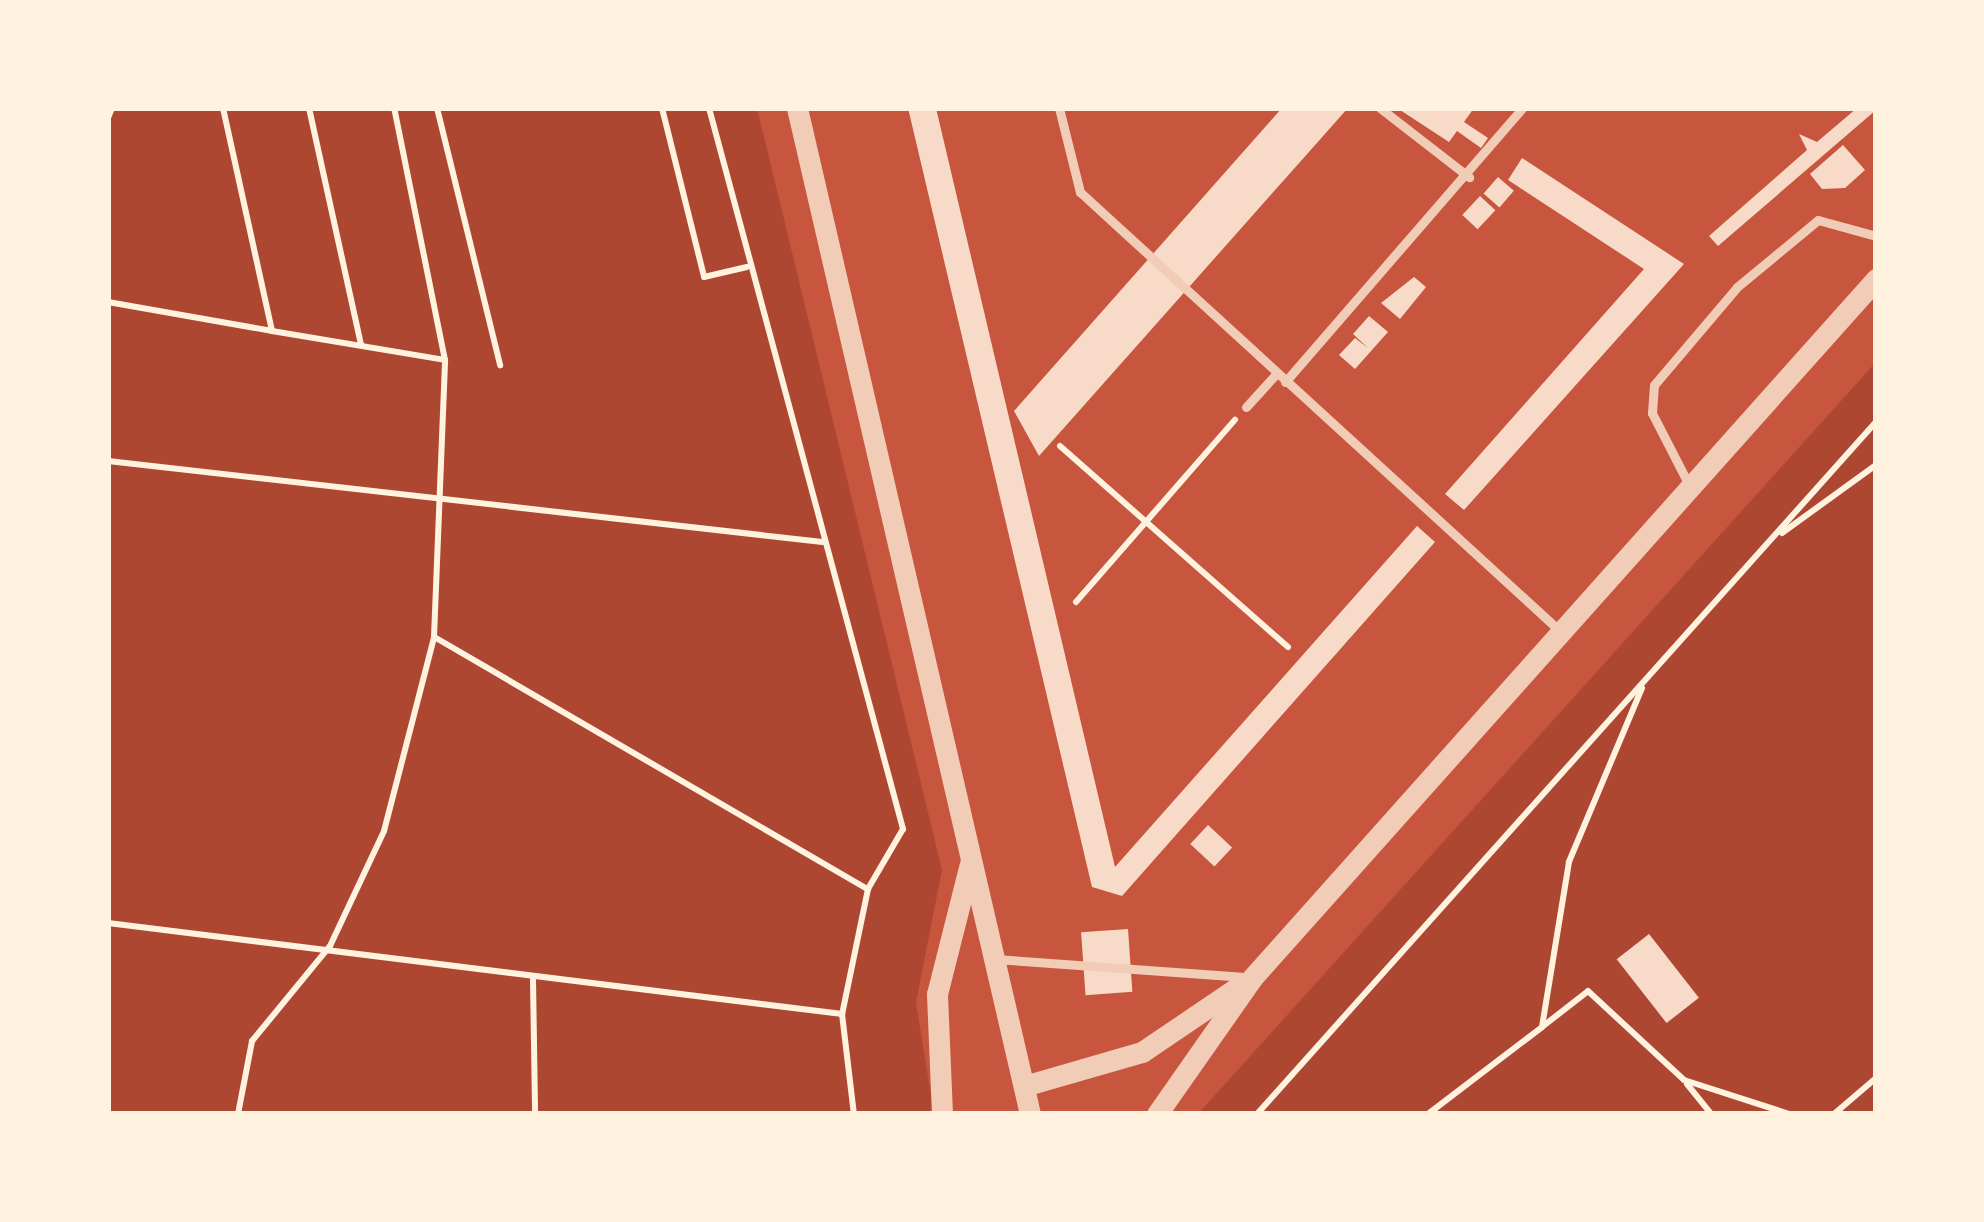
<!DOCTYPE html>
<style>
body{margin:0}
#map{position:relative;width:1984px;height:1222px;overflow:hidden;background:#c8553d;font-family:Karla,sans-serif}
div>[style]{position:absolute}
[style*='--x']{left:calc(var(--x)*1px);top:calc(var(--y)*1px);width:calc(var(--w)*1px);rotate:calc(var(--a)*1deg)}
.green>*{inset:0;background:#ae4732}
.building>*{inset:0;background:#f7dbc8;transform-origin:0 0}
.path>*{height:6px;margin:-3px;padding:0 3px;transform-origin:3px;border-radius:3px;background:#fff3e0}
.service>*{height:9px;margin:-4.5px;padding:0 4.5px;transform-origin:4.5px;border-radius:4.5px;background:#f1ccb7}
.tertiary>*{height:21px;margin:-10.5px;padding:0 10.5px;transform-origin:10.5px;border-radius:10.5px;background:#f1ccb7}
span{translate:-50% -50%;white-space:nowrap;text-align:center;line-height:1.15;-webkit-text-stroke:9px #fff3e0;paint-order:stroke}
.frame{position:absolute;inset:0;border:111px solid #fff3e0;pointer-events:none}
</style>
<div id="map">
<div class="green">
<i style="clip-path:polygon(108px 108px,757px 108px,942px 870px,916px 1002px,934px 1114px,108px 1114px)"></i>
<i style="clip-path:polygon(1876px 362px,1876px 1114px,1198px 1114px)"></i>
</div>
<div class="building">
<i style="clip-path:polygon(908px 108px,936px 108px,1115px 867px,1417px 526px,1435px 542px,1122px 896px,1092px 887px)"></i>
<i style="clip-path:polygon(1282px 108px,1348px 108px,1039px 456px,1014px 411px)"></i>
<i style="clip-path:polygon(1397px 108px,1474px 108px,1464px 122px,1488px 138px,1481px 148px,1457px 131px,1449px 142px)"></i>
<i style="clip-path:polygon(1857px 108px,1876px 110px,1718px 246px,1709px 236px,1807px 150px,1799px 134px,1817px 142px)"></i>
<i style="clip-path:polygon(1843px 145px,1865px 170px,1845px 188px,1822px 189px,1810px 174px)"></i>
<i style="clip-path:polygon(1522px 158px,1684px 264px,1464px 510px,1445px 494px,1644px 269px,1508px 180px)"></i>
<i style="left:1498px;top:177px;width:21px;height:22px;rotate:41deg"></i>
<i style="left:1480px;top:196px;width:21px;height:26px;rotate:43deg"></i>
<i style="clip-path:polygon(1414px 277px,1426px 287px,1400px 319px,1381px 303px)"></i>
<i style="clip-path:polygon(1369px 316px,1388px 332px,1355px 369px,1339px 355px,1355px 338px,1368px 348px,1353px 334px)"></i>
<i style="left:1208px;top:825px;width:33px;height:26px;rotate:43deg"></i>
<i style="left:1128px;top:929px;width:63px;height:47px;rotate:86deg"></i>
<i style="left:1649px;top:934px;width:81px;height:41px;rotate:52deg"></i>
</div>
<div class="path">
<i style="--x:223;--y:108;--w:228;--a:77.6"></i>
<i style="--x:272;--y:331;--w:175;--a:9.5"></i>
<i style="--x:309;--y:108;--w:243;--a:77.6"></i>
<i style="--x:437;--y:108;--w:265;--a:76.2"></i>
<i style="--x:662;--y:108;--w:174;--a:76"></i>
<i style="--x:704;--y:277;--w:44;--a:-13.1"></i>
<i style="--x:709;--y:108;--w:747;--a:74.94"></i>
<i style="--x:903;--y:829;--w:69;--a:120.3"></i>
<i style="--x:868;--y:889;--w:128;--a:101.7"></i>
<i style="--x:842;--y:1014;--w:101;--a:83.2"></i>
<i style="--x:108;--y:118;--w:11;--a:-68"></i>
<i style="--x:108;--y:302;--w:167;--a:10"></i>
<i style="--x:1060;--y:446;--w:304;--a:41.4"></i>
<i style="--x:108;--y:461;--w:719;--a:6.47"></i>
<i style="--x:1782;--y:533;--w:116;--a:-35.9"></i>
<i style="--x:1076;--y:602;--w:242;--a:-48.9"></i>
<i style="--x:436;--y:638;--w:500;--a:30.2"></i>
<i style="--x:1642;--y:688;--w:189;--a:112.8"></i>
<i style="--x:1569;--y:862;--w:167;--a:99.3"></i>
<i style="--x:1542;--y:1027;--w:58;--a:-38"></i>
<i style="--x:1588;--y:991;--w:131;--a:42.8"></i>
<i style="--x:1684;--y:1080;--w:110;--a:17.9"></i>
<i style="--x:108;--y:923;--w:740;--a:7.07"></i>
<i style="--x:533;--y:980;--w:134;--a:89.1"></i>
<i style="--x:1687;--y:1084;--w:38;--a:51"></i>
<i style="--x:238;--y:1114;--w:74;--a:-79.1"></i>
<i style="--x:252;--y:1041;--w:123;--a:-50.6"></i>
<i style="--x:330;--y:946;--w:127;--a:-64.8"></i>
<i style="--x:384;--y:831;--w:200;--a:-75.5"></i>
<i style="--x:434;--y:637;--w:277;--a:-87.7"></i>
<i style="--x:445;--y:360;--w:257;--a:-101.4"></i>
<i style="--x:1257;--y:1114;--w:928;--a:-48.19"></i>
<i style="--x:1428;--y:1114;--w:143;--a:-37.3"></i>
<i style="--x:1834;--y:1114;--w:55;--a:-40.6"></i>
</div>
<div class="service">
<i style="--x:1059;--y:108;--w:87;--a:76"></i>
<i style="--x:1080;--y:192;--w:652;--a:42.45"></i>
<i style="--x:1380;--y:108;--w:113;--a:37.8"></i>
<i style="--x:1285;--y:382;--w:362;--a:-49.1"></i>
<i style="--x:1246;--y:407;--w:45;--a:-47.7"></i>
<i style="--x:1689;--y:485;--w:81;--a:-117.2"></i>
<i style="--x:1652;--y:413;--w:28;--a:-86"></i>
<i style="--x:1654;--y:385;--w:128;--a:-49.7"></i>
<i style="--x:1737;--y:287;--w:105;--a:-39.6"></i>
<i style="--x:1818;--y:220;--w:60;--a:15.4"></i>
<i style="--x:995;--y:959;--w:254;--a:4.1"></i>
</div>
<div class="tertiary">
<i style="--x:797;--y:108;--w:1033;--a:76.96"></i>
<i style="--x:1024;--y:1086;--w:123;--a:-16.1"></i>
<i style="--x:1142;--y:1052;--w:123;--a:-34.1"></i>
<i style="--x:942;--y:1114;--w:120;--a:-92.4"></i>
<i style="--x:937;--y:994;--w:134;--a:-75.8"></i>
<i style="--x:1157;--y:1114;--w:167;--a:-55"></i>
<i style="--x:1253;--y:977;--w:936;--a:-48.25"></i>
</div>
<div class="frame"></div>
</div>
